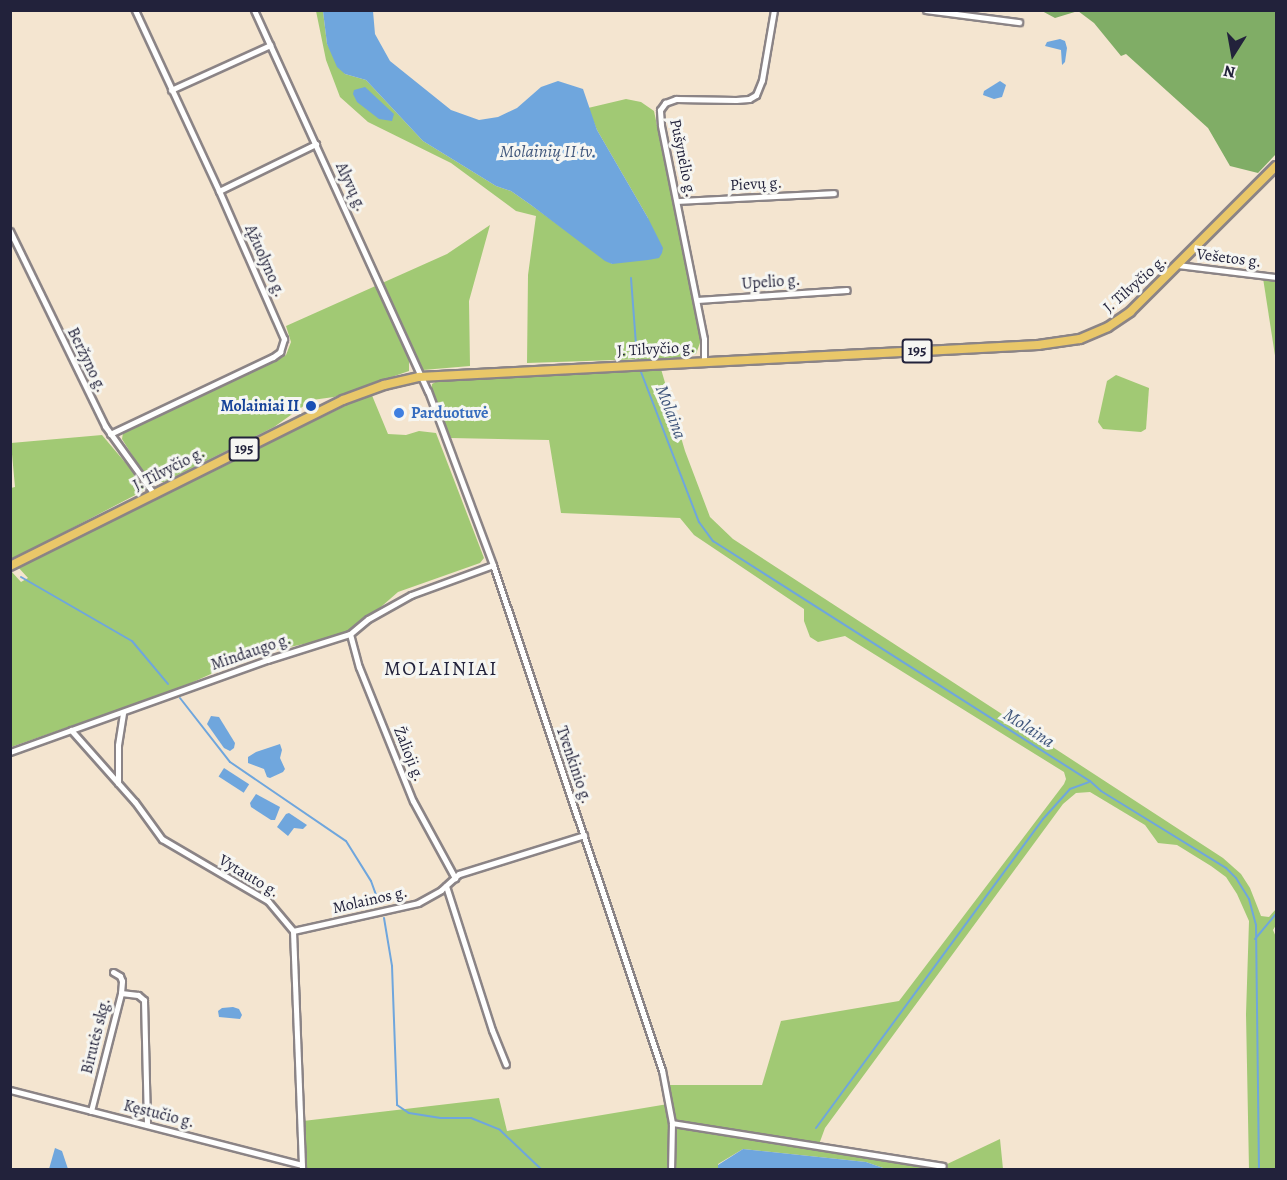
<!DOCTYPE html>
<meta charset="utf-8">
<style>
body{margin:0}
#map{position:relative;width:1287px;height:1180px;overflow:hidden;background:#f4e5d0;font-family:Alegreya,serif}
div>[style]{position:absolute}
[style*='--x']{left:calc(var(--x)*1px);top:calc(var(--y)*1px);width:calc(var(--w)*1px);rotate:calc(var(--a)*1deg)}
.green>*{inset:0;background:#a1c974}
.forest>*{inset:0;background:#80ad66}
.water>*{inset:0;background:#6fa6dd;transform-origin:0 0}
.stream>*{height:2px;margin:-1px;padding:0 1px;transform-origin:1px;border-radius:1px;background:#6fa6dd}
.roads{filter:drop-shadow(2px 0 #8b8486) drop-shadow(-2px 0 #8b8486) drop-shadow(0 2px #8b8486) drop-shadow(0 -2px #8b8486)}
.minor>*{height:5px;margin:-2.5px;padding:0 2.5px;transform-origin:2.5px;border-radius:2.5px;background:#fff}
.primary>*{height:8px;margin:-4px;padding:0 4px;transform-origin:4px;border-radius:4px;background:#e9c769}
.dots>*{width:16px;height:16px;translate:-50% -50%;box-sizing:border-box;border:3px solid #f6f6f2;border-radius:50%}
span{translate:-50% -50%;white-space:nowrap;text-align:center;line-height:1.15;-webkit-text-stroke:6px #f6f6f2;paint-order:stroke}
.shield-label span{padding:2px 4px;background:#f6f6f2;border:2px solid;border-radius:4px;-webkit-text-stroke-width:0}
.shield-label{font-size:15px;color:#22223b;font-weight:700}
.street-label{font-size:16px;color:#22223b}
.transit-label{font-size:16px;color:#164399;font-weight:700}
.right{translate:-100% -50%;text-align:right}
.shop-label{font-size:16px;color:#366cbe;font-weight:700}
.left{translate:0 -50%;text-align:left}
.water-label{font-size:18px;color:#41577c;font-style:italic}
.quarter-label{font-size:20px;color:#22223b;letter-spacing:1.5px}
.frame{position:absolute;inset:0;border:12px solid #22223b;pointer-events:none}
.north{position:absolute;left:1203px;top:24px;width:60px;height:60px;-webkit-text-stroke:4px #f6f6f2;paint-order:stroke;rotate:191deg;font-size:16px;font-weight:700;line-height:24px;text-align:center;color:#22223b}
.north::after{content:'';display:block;margin:auto;width:21px;height:27px;background:#22223b;clip-path:polygon(50% 0,100% 100%,50% 72%,0 100%)}
</style>
<div id="map">
<div class="green">
<i style="clip-path:polygon(316px 11px,323px 11px,327px 44px,345px 74px,366px 80px,423px 141px,496px 186px,511px 191px,531px 205px,612px 264px,648px 218px,597px 130px,588px 108px,626px 99px,641px 102px,654px 111px,701px 340px,696px 354px,675px 358px,527px 363px,528px 275px,536px 216px,516px 211px,451px 163px,368px 122px,340px 97px,326px 60px)"></i>
<i style="clip-path:polygon(490px 225px,469px 301px,470px 366px,423px 370px,417px 363px,385px 297px,409px 359px,409px 371px,334px 397px,312px 400px,274px 427px,164px 482px,149px 482px,122px 439px,123px 433px,286px 355px,291px 342px,286px 326px,447px 254px)"></i>
<i style="clip-path:polygon(1263px 278px,1276px 279px,1276px 362px)"></i>
<i style="clip-path:polygon(661px 369px,685px 451px,710px 517px,733px 539px,1223px 858px,1241px 874px,1250px 888px,1261px 916px,1269px 917px,1276px 909px,1276px 925px,1273px 930px,1276px 937px,1276px 1169px,1249px 1169px,1246px 1014px,1249px 921px,1237px 894px,1226px 877px,1211px 866px,1177px 845px,1158px 843px,1145px 825px,1090px 792px,1076px 793px,1063px 804px,825px 1128px,818px 1147px,943px 1166px,1000px 1139px,1003px 1169px,886px 1169px,866px 1162px,743px 1149px,718px 1164px,718px 1170px,304px 1169px,303px 1121px,499px 1098px,507px 1131px,668px 1104px,665px 1085px,762px 1085px,781px 1021px,899px 1001px,1064px 784px,1066px 779px,1064px 772px,845px 636px,818px 642px,810px 637px,804px 621px,804px 609px,694px 535px,680px 518px,561px 513px,549px 440px,451px 438px,431px 392px,432px 384px,439px 380px)"></i>
<i style="clip-path:polygon(1116px 375px,1149px 388px,1146px 429px,1141px 432px,1103px 429px,1098px 422px,1107px 381px)"></i>
<i style="clip-path:polygon(371px 393px,388px 434px,406px 435px,419px 431px,436px 433px,484px 558px,480px 563px,398px 592px,350px 634px,276px 650px,268px 648px,180px 688px,11px 747px,11px 571px,21px 582px,28px 578px,18px 567px)"></i>
<i style="clip-path:polygon(102px 435px,145px 486px,143px 491px,11px 560px,11px 488px,15px 487px,11px 443px)"></i>
</div>
<div class="forest">
<i style="clip-path:polygon(1042px 11px,1276px 11px,1276px 154px,1258px 173px,1230px 166px,1208px 128px,1126px 54px,1121px 56px,1094px 23px,1078px 11px,1055px 18px)"></i>
</div>
<div class="water">
<i style="clip-path:polygon(323px 11px,373px 11px,375px 34px,390px 61px,451px 110px,479px 120px,498px 117px,517px 108px,541px 87px,558px 81px,583px 89px,597px 130px,648px 218px,663px 248px,662px 253px,659px 258px,648px 260px,612px 264px,605px 261px,531px 205px,511px 191px,496px 186px,423px 141px,366px 80px,345px 74px,337px 67px,327px 44px)"></i>
<i style="clip-path:polygon(1060px 39px,1065px 41px,1067px 48px,1065px 62px,1062px 65px,1061px 50px,1045px 46px,1047px 42px)"></i>
<i style="clip-path:polygon(1000px 81px,1006px 85px,1002px 97px,994px 99px,983px 95px,984px 91px)"></i>
<i style="clip-path:polygon(365px 87px,394px 114px,392px 121px,379px 119px,357px 102px,353px 94px,354px 90px)"></i>
<i style="clip-path:polygon(211px 716px,219px 717px,235px 743px,234px 748px,230px 751px,224px 748px,207px 724px)"></i>
<i style="clip-path:polygon(280px 744px,282px 750px,280px 758px,285px 769px,283px 772px,270px 778px,267px 777px,264px 769px,248px 763px,248px 757px,256px 752px)"></i>
<i style="left:224px;top:768px;width:30px;height:10px;rotate:33deg"></i>
<i style="clip-path:polygon(256px 794px,280px 807px,275px 820px,271px 820px,251px 807px,250px 803px)"></i>
<i style="clip-path:polygon(289px 813px,307px 825px,303px 829px,294px 828px,288px 836px,277px 827px,286px 814px)"></i>
<i style="clip-path:polygon(233px 1007px,239px 1009px,242px 1015px,240px 1019px,219px 1017px,218px 1011px,222px 1008px)"></i>
<i style="clip-path:polygon(55px 1148px,62px 1151px,68px 1169px,49px 1169px)"></i>
<i style="clip-path:polygon(743px 1149px,866px 1162px,886px 1169px,718px 1169px,718px 1165px)"></i>
</div>
<div class="stream">
<i style="--x:631;--y:278;--w:79;--a:85.7"></i>
<i style="--x:641;--y:372;--w:161;--a:68.9"></i>
<i style="--x:699;--y:522;--w:24;--a:54"></i>
<i style="--x:713;--y:541;--w:447;--a:32.5"></i>
<i style="--x:1090;--y:781;--w:15;--a:42"></i>
<i style="--x:1101;--y:791;--w:147;--a:31.6"></i>
<i style="--x:1226;--y:868;--w:14;--a:45"></i>
<i style="--x:1236;--y:878;--w:25;--a:58"></i>
<i style="--x:1249;--y:899;--w:27;--a:75"></i>
<i style="--x:1256;--y:925;--w:245;--a:89.3"></i>
<i style="--x:21;--y:577;--w:128;--a:30"></i>
<i style="--x:132;--y:641;--w:56;--a:50.1"></i>
<i style="--x:180;--y:698;--w:81;--a:52"></i>
<i style="--x:230;--y:762;--w:140;--a:34.3"></i>
<i style="--x:346;--y:841;--w:47;--a:58"></i>
<i style="--x:371;--y:881;--w:20;--a:70"></i>
<i style="--x:384;--y:918;--w:49;--a:80.5"></i>
<i style="--x:392;--y:966;--w:139;--a:87.9"></i>
<i style="--x:397;--y:1105;--w:14;--a:34"></i>
<i style="--x:409;--y:1113;--w:32;--a:9"></i>
<i style="--x:441;--y:1118;--w:30;--a:0"></i>
<i style="--x:471;--y:1118;--w:31;--a:22"></i>
<i style="--x:500;--y:1130;--w:58;--a:43.6"></i>
<i style="--x:1255;--y:939;--w:33;--a:-50"></i>
<i style="--x:816;--y:1128;--w:383;--a:-53.7"></i>
<i style="--x:1043;--y:819;--w:40;--a:-48"></i>
<i style="--x:1070;--y:789;--w:20;--a:-20"></i>
</div>
<div class="roads">
<div class="minor">
<i style="--x:254;--y:10;--w:419;--a:65.5"></i>
<i style="--x:428;--y:391;--w:186;--a:69.5"></i>
<i style="--x:493;--y:565;--w:533;--a:71.5"></i>
<i style="--x:662;--y:1070;--w:54;--a:79.3"></i>
<i style="--x:672;--y:1123;--w:47;--a:91.2"></i>
<i style="--x:926;--y:10;--w:94;--a:7.4"></i>
<i style="--x:171;--y:90;--w:109;--a:-24.4"></i>
<i style="--x:219;--y:191;--w:108;--a:-25.9"></i>
<i style="--x:678;--y:201;--w:156;--a:-2.9"></i>
<i style="--x:10;--y:231;--w:217;--a:64"></i>
<i style="--x:105;--y:426;--w:84;--a:54.2"></i>
<i style="--x:1178;--y:265;--w:99;--a:7"></i>
<i style="--x:697;--y:300;--w:150;--a:-3.8"></i>
<i style="--x:704;--y:361;--w:22;--a:-90"></i>
<i style="--x:704;--y:339;--w:218;--a:-101.4"></i>
<i style="--x:661;--y:125;--w:15;--a:-94"></i>
<i style="--x:660;--y:110;--w:9;--a:-54"></i>
<i style="--x:665;--y:103;--w:12;--a:-20"></i>
<i style="--x:676;--y:99;--w:60;--a:1"></i>
<i style="--x:736;--y:100;--w:13;--a:-4"></i>
<i style="--x:749;--y:99;--w:8;--a:-30"></i>
<i style="--x:756;--y:95;--w:16;--a:-68"></i>
<i style="--x:762;--y:80;--w:71;--a:-80.3"></i>
<i style="--x:110;--y:434;--w:180;--a:-25.3"></i>
<i style="--x:273;--y:357;--w:9;--a:-36"></i>
<i style="--x:280;--y:352;--w:14;--a:-73"></i>
<i style="--x:284;--y:339;--w:162;--a:-113.7"></i>
<i style="--x:219;--y:191;--w:200;--a:-114.9"></i>
<i style="--x:350;--y:634;--w:34;--a:75"></i>
<i style="--x:359;--y:667;--w:144;--a:68.1"></i>
<i style="--x:413;--y:801;--w:88;--a:61.4"></i>
<i style="--x:71;--y:730;--w:96;--a:48.4"></i>
<i style="--x:135;--y:802;--w:46;--a:53.9"></i>
<i style="--x:162;--y:839;--w:123;--a:30.3"></i>
<i style="--x:268;--y:901;--w:39;--a:50"></i>
<i style="--x:293;--y:931;--w:239;--a:87.8"></i>
<i style="--x:10;--y:752;--w:273;--a:-19.7"></i>
<i style="--x:267;--y:660;--w:87;--a:-17.4"></i>
<i style="--x:350;--y:634;--w:23;--a:-40"></i>
<i style="--x:368;--y:619;--w:49;--a:-29.2"></i>
<i style="--x:411;--y:595;--w:87;--a:-20.1"></i>
<i style="--x:118;--y:783;--w:38;--a:-90"></i>
<i style="--x:118;--y:745;--w:32;--a:-81"></i>
<i style="--x:446;--y:886;--w:151;--a:72.3"></i>
<i style="--x:492;--y:1030;--w:37;--a:68"></i>
<i style="--x:293;--y:931;--w:128;--a:-12.6"></i>
<i style="--x:418;--y:903;--w:26;--a:-29"></i>
<i style="--x:441;--y:890;--w:24;--a:-42"></i>
<i style="--x:459;--y:874;--w:131;--a:-17.3"></i>
<i style="--x:121;--y:993;--w:17;--a:7"></i>
<i style="--x:138;--y:995;--w:8;--a:40"></i>
<i style="--x:144;--y:1000;--w:125;--a:88.6"></i>
<i style="--x:10;--y:1090;--w:301;--a:14.4"></i>
<i style="--x:91;--y:1111;--w:122;--a:-75.7"></i>
<i style="--x:121;--y:993;--w:12;--a:-85"></i>
<i style="--x:122;--y:981;--w:5;--a:-112"></i>
<i style="--x:120;--y:976;--w:8;--a:-150"></i>
<i style="--x:672;--y:1123;--w:274;--a:9"></i>
</div>
<div class="primary">
<i style="--x:10;--y:566;--w:372;--a:-26.5"></i>
<i style="--x:343;--y:400;--w:44;--a:-20.1"></i>
<i style="--x:384;--y:385;--w:36;--a:-13"></i>
<i style="--x:419;--y:377;--w:620;--a:-2.96"></i>
<i style="--x:1038;--y:345;--w:42;--a:-8.1"></i>
<i style="--x:1080;--y:339;--w:30;--a:-23"></i>
<i style="--x:1108;--y:327;--w:27;--a:-34"></i>
<i style="--x:1130;--y:312;--w:206;--a:-45"></i>
</div>
</div>
<div class="dots">
<i style="left:311px;top:406px;background:#1a4fb4"></i>
<i style="left:399px;top:413px;background:#3f7fe0"></i>
</div>
<div class="shield-label">
<span style="left:917px;top:351px">195</span>
<span style="left:244px;top:449px">195</span>
</div>
<div class="street-label">
<span style="left:683px;top:158px;rotate:78deg">Pušynėlio g.</span>
<span style="left:756px;top:184px;rotate:-3deg">Pievų g.</span>
<span style="left:351px;top:187px;rotate:65deg">Alyvų g.</span>
<span style="left:1229px;top:258px;rotate:7deg">Vešetos g.</span>
<span style="left:265px;top:261px;rotate:66deg">Ąžuolyno g.</span>
<span style="left:771px;top:282px;rotate:-4deg">Upelio g.</span>
<span style="left:1135px;top:284px;rotate:-41deg">J. Tilvyčio g.</span>
<span style="left:656px;top:349px;rotate:-3deg">J. Tilvyčio g.</span>
<span style="left:87px;top:360px;rotate:64deg">Beržyno g.</span>
<span style="left:169px;top:469px;rotate:-27deg">J. Tilvyčio g.</span>
<span style="left:251px;top:652px;rotate:-19deg">Mindaugo g.</span>
<span style="left:409px;top:754px;rotate:68deg">Žalioji g.</span>
<span style="left:574px;top:765px;rotate:71deg">Tvenkinio g.</span>
<span style="left:249px;top:876px;rotate:31deg">Vytauto g.</span>
<span style="left:370px;top:900px;rotate:-13deg">Molainos g.</span>
<span style="left:96px;top:1036px;rotate:-76deg">Birutės skg.</span>
<span style="left:159px;top:1114px;rotate:14deg">Kęstučio g.</span>
</div>
<div class="transit-label">
<span class="right" style="left:299px;top:406px">Molainiai II</span>
</div>
<div class="shop-label">
<span class="left" style="left:411px;top:413px">Parduotuvė</span>
</div>
<div class="water-label">
<span style="left:548px;top:151px">Molainių II tv.</span>
<span style="left:671px;top:412px;rotate:69deg">Molaina</span>
<span style="left:1029px;top:728px;rotate:33deg">Molaina</span>
</div>
<div class="quarter-label">
<span style="left:441px;top:668px">MOLAINIAI</span>
</div>
<div class="frame"></div>
<div class="north">N</div>
</div>
